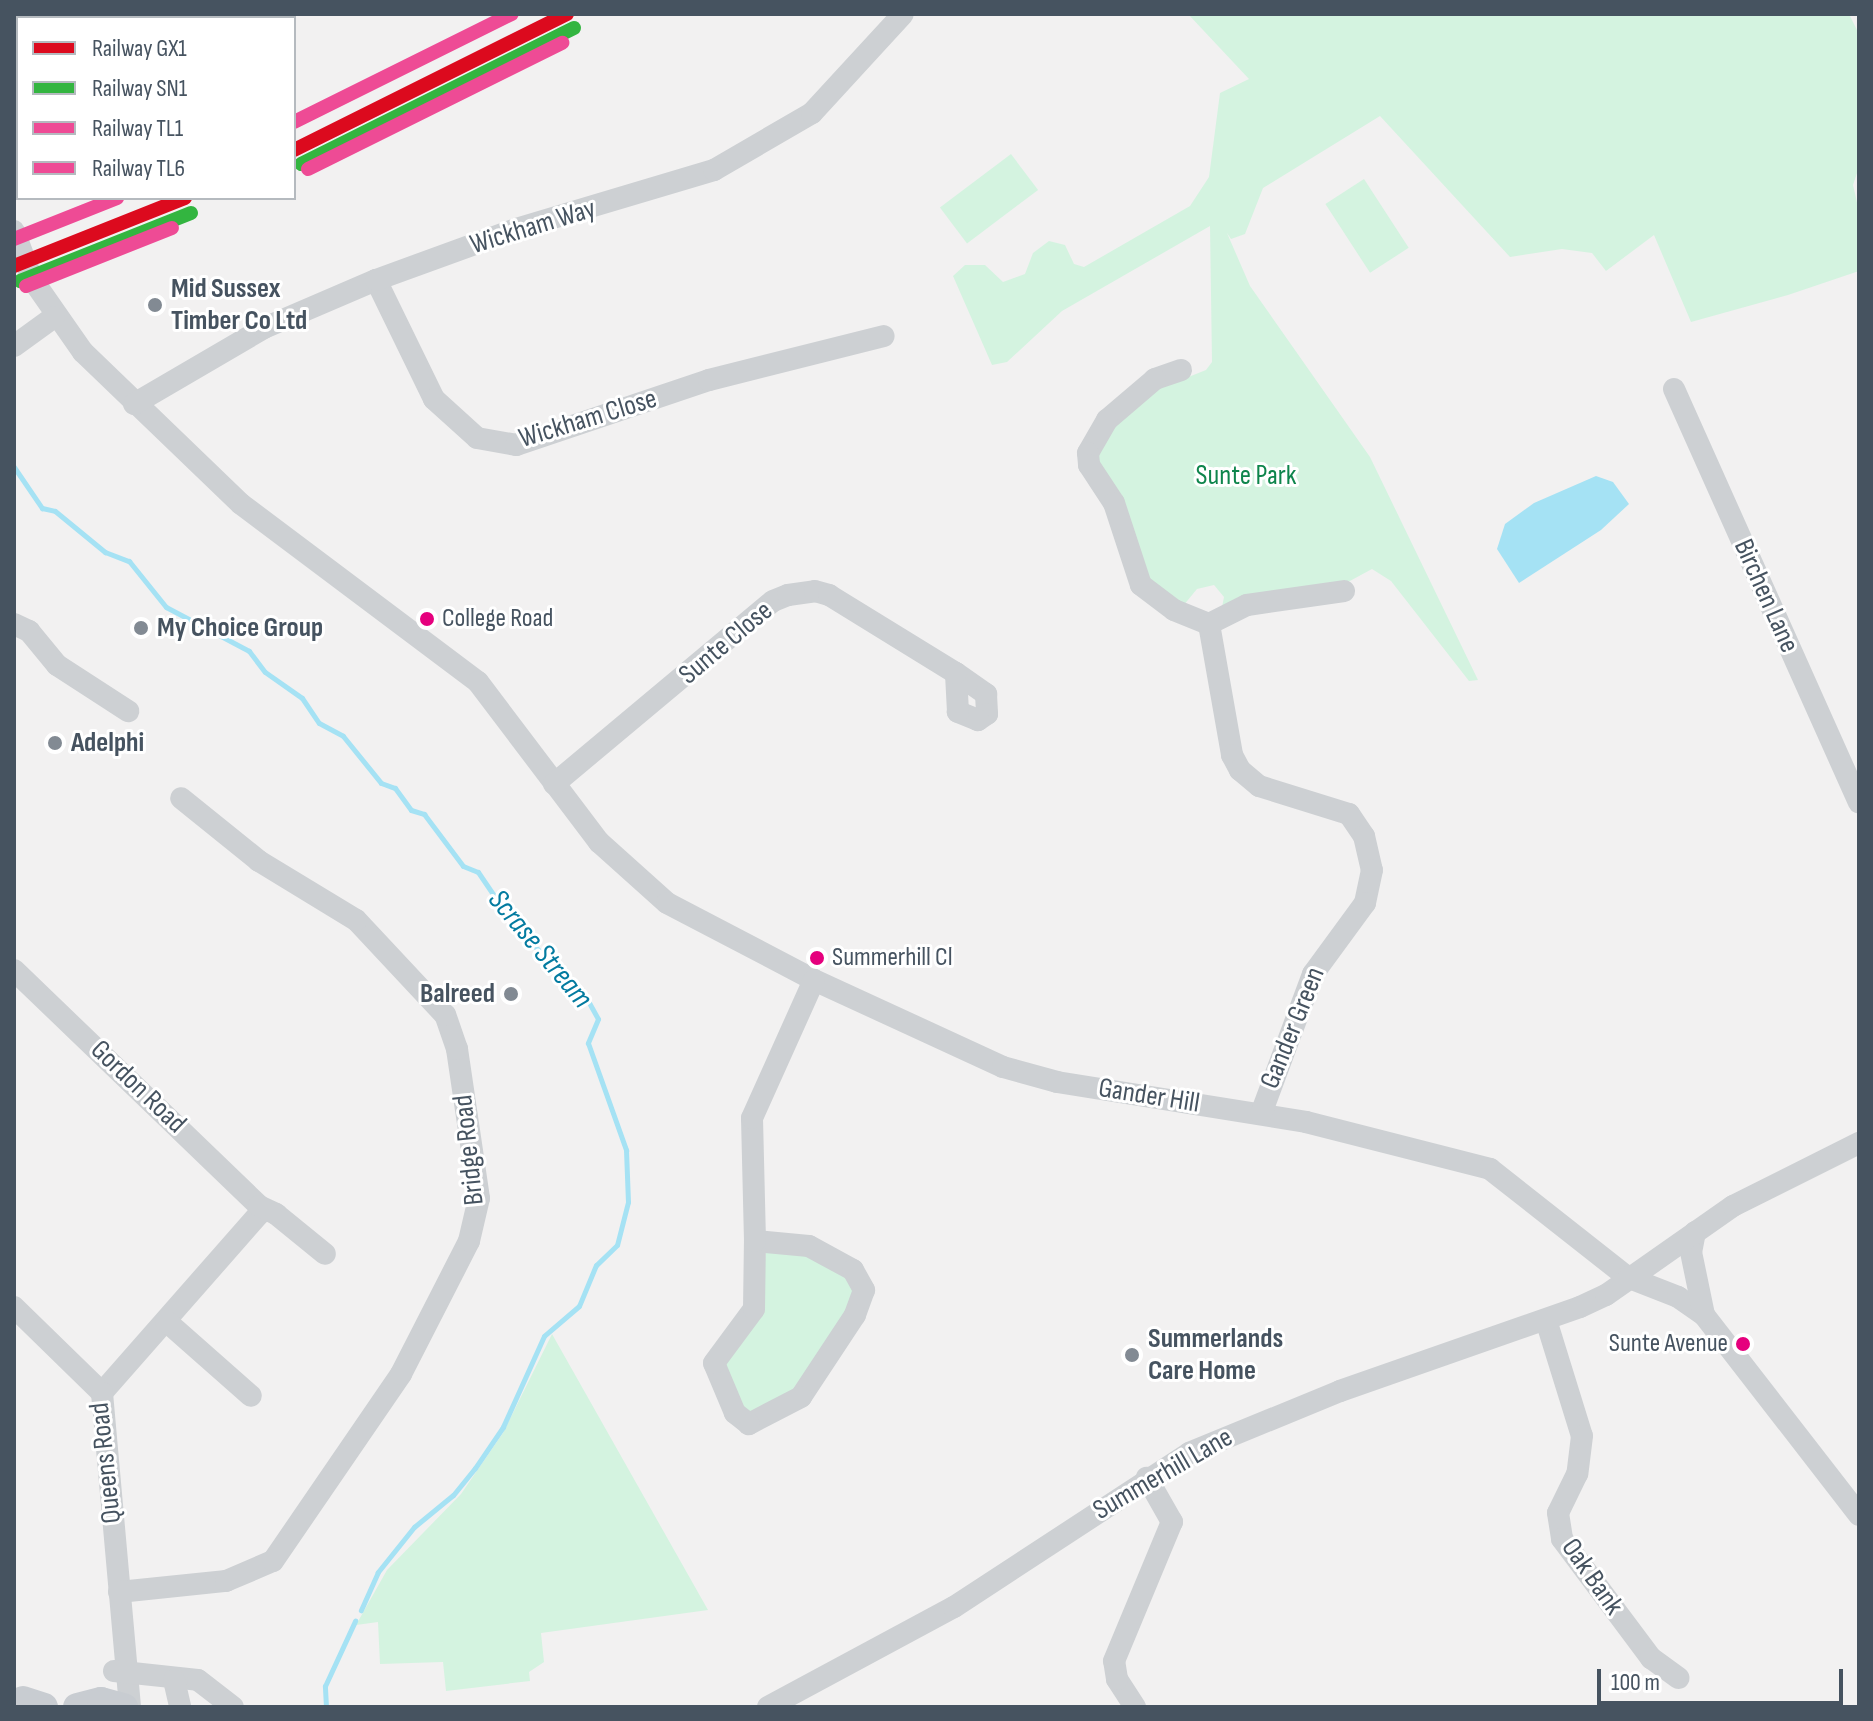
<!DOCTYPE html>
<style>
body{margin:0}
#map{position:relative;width:1873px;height:1721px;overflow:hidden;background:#f2f1f1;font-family:"Sofia Sans Condensed",sans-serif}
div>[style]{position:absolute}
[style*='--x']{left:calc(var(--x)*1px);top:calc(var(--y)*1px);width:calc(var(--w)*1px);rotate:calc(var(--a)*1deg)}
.green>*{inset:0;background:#d4f3e0;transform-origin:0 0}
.water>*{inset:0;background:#a5e2f4}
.stream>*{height:5px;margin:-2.5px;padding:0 2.5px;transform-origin:2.5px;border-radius:2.5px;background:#a5e2f4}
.minor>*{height:22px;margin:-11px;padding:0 11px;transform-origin:11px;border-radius:11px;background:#cdd0d3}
.major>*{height:28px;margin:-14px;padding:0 14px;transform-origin:14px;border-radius:14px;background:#c8ccd1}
.rail-1>*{height:14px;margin:-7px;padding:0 7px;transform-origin:7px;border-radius:7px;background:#dc0a1e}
.rail-2>*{height:14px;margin:-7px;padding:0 7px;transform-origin:7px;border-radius:7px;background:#33b540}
.rail-3>*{height:14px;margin:-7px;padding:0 7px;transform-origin:7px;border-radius:7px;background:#ee4b95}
.rail-4>*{height:14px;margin:-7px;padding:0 7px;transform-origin:7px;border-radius:7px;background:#ee4b95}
.dots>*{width:22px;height:22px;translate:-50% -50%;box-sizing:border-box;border:4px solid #fff;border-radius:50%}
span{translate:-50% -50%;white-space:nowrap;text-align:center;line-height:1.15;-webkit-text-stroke:6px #fff;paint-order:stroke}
.bus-label{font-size:26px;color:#465360}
.left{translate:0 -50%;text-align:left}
.right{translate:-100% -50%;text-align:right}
.street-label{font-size:28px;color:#465360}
.poi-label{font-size:28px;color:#465360;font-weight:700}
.park-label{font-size:28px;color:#0e854c}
.water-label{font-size:30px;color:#037ba0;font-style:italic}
.frame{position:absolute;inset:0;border:16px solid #465360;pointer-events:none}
.legend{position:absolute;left:16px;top:16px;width:280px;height:184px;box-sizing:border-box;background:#fff;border:2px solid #b5babf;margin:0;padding:10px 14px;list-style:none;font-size:24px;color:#465360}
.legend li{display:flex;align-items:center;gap:16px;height:40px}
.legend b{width:40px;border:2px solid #b5babf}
.scale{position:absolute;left:1597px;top:1669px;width:246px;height:36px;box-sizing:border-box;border:4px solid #465360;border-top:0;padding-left:10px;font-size:24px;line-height:28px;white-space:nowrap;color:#465360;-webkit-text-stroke:6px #fff;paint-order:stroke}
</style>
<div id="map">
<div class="green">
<i style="clip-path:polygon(1188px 14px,1849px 14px,1859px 34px,1859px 167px,1853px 185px,1859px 211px,1859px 271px,1788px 295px,1691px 322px,1654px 235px,1606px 271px,1592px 253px,1562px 249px,1510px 257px,1380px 116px,1263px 188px,1245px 234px,1231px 239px,1227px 233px,1250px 286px,1370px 457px,1478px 680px,1469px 681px,1391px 581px,1372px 569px,1348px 582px,1222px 607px,1224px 597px,1214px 585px,1197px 589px,1183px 606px,1149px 583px,1095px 457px,1100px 439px,1151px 392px,1206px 370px,1212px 362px,1210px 226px,1062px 311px,1007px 362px,992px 365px,953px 276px,965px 265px,985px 265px,1003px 282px,1025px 274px,1033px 253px,1049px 241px,1065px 245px,1074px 264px,1084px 267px,1190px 206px,1209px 177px,1220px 93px,1249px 79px)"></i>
<i style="left:1011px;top:154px;width:45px;height:89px;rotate:53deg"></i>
<i style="left:1364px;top:179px;width:82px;height:46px;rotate:57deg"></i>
<i style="clip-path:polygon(766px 1249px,805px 1251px,847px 1272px,857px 1295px,801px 1389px,745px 1414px,721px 1357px,760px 1315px)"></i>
<i style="clip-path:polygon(552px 1334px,708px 1610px,541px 1633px,544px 1662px,529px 1672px,530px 1681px,446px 1691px,443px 1662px,380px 1664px,378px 1622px,356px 1625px,387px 1570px,461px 1494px,503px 1433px)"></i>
</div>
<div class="water">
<i style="clip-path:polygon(1596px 476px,1613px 482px,1629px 504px,1601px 530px,1519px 583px,1497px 549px,1505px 524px,1534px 503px)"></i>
</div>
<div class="stream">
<i style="--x:14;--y:467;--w:50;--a:55.7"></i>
<i style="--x:42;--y:508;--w:13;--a:13"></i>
<i style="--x:55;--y:511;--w:65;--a:39.4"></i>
<i style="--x:105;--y:552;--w:26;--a:21"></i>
<i style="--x:129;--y:561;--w:59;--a:51.2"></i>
<i style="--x:166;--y:607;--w:94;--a:27.9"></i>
<i style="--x:249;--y:651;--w:26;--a:53"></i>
<i style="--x:265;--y:672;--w:45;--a:35.1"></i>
<i style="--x:302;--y:698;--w:30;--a:56"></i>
<i style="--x:319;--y:723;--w:27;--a:28"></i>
<i style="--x:343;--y:736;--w:60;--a:51"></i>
<i style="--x:381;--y:783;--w:15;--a:20"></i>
<i style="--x:395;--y:788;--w:27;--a:54"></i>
<i style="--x:411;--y:810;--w:14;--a:17"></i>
<i style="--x:424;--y:814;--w:65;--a:53.1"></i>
<i style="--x:463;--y:866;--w:16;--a:22"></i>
<i style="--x:478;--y:872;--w:71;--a:55.9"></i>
<i style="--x:518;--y:931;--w:87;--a:42.7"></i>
<i style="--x:582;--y:990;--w:33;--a:61"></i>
<i style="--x:598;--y:1019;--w:26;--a:113"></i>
<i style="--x:588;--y:1043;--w:114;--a:70.4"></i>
<i style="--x:626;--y:1150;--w:52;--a:87.8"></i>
<i style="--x:628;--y:1202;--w:44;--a:104.3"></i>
<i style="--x:617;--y:1245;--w:29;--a:136"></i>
<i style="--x:596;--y:1265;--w:44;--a:112.5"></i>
<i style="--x:579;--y:1306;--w:46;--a:139.4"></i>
<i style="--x:544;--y:1336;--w:100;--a:114.3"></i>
<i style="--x:503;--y:1427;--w:50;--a:124.3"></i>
<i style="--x:475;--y:1468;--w:35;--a:129"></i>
<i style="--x:453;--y:1495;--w:50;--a:140.6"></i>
<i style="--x:414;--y:1527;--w:58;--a:128.7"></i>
<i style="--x:378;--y:1572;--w:42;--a:114.1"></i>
<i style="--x:326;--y:1707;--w:21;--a:-93"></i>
<i style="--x:325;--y:1686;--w:72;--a:-65.2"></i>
</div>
<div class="minor">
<i style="--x:90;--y:14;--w:4;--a:63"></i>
<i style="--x:144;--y:18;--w:6;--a:-39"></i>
<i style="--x:14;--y:94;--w:5;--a:-37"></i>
<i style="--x:14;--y:231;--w:51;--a:69.4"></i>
<i style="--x:32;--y:279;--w:89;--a:55.1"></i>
<i style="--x:83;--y:352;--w:219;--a:43.9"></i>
<i style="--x:241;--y:504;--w:296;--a:36.9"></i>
<i style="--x:478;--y:682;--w:201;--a:52.9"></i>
<i style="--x:599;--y:842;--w:91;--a:41.9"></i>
<i style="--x:667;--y:903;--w:166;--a:27.6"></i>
<i style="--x:814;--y:980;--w:208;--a:24.7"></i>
<i style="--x:1003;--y:1067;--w:56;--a:15.5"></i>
<i style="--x:1057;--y:1082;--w:252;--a:9.1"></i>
<i style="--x:1306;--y:1122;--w:190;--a:14.3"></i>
<i style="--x:1490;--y:1169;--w:174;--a:38.2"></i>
<i style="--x:1627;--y:1277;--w:55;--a:21.4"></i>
<i style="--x:1678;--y:1297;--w:32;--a:35"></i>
<i style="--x:1704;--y:1315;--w:253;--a:52.2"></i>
<i style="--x:376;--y:280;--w:132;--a:64"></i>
<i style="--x:434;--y:399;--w:58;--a:42.2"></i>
<i style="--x:477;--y:438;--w:40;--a:10"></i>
<i style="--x:516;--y:445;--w:204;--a:-18.6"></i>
<i style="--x:709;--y:380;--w:180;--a:-14.1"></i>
<i style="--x:14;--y:346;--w:49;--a:-35.9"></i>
<i style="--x:1181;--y:370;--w:28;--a:161"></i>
<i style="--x:1155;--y:379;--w:63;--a:139.5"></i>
<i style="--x:1107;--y:420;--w:38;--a:120"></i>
<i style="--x:1088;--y:453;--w:12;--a:85"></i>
<i style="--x:1089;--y:465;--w:45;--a:56.7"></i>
<i style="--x:1114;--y:503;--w:86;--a:71.8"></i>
<i style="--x:1141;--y:585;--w:41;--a:37.1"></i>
<i style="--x:1174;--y:610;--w:38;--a:22"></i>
<i style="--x:1209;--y:624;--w:42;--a:-26.6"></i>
<i style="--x:1247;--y:605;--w:98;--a:-8.2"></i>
<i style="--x:1674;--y:389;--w:453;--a:65.9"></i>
<i style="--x:134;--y:404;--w:151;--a:-30.3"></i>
<i style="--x:264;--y:328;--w:122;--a:-23.2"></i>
<i style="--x:376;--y:280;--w:149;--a:-20"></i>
<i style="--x:516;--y:229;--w:207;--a:-16.6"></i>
<i style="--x:714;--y:170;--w:113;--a:-30.2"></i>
<i style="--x:812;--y:113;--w:134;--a:-47.4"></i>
<i style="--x:14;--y:624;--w:17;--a:25"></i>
<i style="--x:29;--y:631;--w:44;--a:50.5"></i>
<i style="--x:57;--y:665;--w:85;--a:32.9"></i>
<i style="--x:1209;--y:624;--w:133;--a:80"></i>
<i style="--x:1232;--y:755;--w:17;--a:62"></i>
<i style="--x:1240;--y:770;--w:25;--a:40"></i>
<i style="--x:1259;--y:786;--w:94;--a:17.3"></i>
<i style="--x:1349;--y:814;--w:27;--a:56"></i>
<i style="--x:1364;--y:836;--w:35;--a:77"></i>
<i style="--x:1372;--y:870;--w:34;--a:102"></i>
<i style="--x:1365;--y:903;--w:88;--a:126.2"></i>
<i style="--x:1313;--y:974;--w:149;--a:110.4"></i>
<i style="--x:956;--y:673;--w:37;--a:35"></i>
<i style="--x:986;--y:694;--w:20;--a:87"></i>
<i style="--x:987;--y:714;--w:11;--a:146"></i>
<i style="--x:978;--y:720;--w:22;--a:-158"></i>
<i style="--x:958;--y:712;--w:39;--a:-93"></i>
<i style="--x:554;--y:784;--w:285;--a:-39.9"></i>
<i style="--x:773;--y:601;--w:16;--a:-22"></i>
<i style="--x:788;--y:595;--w:27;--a:-8"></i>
<i style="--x:815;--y:591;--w:15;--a:16"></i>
<i style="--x:829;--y:595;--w:149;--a:31.6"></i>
<i style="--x:14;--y:970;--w:340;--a:43.9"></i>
<i style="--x:259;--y:1206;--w:8;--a:90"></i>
<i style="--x:259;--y:1214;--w:238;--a:131.3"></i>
<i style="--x:259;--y:1206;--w:19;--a:25"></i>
<i style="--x:276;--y:1214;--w:63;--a:39.2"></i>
<i style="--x:1695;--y:1232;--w:20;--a:101"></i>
<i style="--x:1691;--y:1252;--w:64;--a:78.3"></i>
<i style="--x:755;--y:1241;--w:54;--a:5.3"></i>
<i style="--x:809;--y:1246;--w:50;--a:28.6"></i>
<i style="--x:853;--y:1270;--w:23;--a:61"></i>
<i style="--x:864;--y:1290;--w:27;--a:110"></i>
<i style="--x:855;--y:1315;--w:98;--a:123.4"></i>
<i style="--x:801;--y:1397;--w:59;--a:152.6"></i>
<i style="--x:749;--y:1424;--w:18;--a:-142"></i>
<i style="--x:735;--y:1413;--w:54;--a:-112.8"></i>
<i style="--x:714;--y:1363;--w:67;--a:-53.5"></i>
<i style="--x:754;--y:1309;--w:68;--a:-89.2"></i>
<i style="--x:755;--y:1241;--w:123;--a:-91.4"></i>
<i style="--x:752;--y:1118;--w:151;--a:-65.8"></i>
<i style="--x:14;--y:1307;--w:123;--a:44.3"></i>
<i style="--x:102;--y:1393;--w:315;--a:84.9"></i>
<i style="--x:1546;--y:1320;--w:121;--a:72.8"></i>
<i style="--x:1582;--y:1436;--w:38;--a:97"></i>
<i style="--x:1577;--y:1474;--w:43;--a:116"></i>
<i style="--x:1558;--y:1513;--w:26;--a:81"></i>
<i style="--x:1562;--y:1539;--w:149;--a:53.2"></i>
<i style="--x:1651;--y:1658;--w:34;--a:36"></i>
<i style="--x:166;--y:1321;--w:113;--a:41.4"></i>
<i style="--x:119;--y:1592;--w:108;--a:-5.9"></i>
<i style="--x:226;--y:1581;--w:51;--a:-23.1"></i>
<i style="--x:273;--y:1561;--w:227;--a:-55.6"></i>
<i style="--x:401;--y:1374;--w:149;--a:-62.9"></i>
<i style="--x:469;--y:1241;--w:44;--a:-76.9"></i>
<i style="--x:479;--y:1198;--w:151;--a:-98.4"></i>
<i style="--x:457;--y:1049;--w:36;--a:-109"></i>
<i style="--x:445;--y:1015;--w:130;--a:-133.1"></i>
<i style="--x:356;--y:920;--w:114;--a:-148.7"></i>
<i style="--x:259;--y:861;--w:100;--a:-141.1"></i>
<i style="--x:114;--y:1671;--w:84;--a:6.1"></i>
<i style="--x:198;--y:1680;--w:44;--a:37.6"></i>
<i style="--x:174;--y:1680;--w:28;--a:77"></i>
<i style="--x:768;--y:1707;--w:211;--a:-28.3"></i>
<i style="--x:954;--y:1607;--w:281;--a:-33.2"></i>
<i style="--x:1189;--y:1453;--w:163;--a:-22.3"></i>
<i style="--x:1340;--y:1391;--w:254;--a:-19.3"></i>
<i style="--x:1580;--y:1307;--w:29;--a:-25"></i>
<i style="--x:1606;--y:1295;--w:155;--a:-35"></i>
<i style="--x:1733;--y:1206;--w:141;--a:-26.6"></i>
<i style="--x:1135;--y:1707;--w:33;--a:-123"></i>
<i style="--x:1117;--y:1679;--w:18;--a:-99"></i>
<i style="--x:1114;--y:1661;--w:151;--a:-67.4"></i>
<i style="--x:1172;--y:1522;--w:51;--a:-119.6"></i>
</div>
<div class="major">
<i style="--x:23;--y:1700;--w:22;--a:18"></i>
<i style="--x:77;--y:1707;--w:25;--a:-14"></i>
<i style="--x:101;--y:1701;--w:24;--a:15"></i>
</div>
<div class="rail-1">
<i style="--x:294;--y:150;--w:305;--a:-26.5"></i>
<i style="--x:14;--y:266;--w:184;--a:-21.7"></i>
</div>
<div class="rail-2">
<i style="--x:301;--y:164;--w:305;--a:-26.5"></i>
<i style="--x:20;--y:281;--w:184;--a:-21.7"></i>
</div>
<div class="rail-3">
<i style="--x:294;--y:122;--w:243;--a:-26.4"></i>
<i style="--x:14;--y:239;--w:111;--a:-21.7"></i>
</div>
<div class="rail-4">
<i style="--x:308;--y:169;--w:284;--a:-26.4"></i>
<i style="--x:26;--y:286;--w:157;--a:-21.7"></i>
</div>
<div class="dots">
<i style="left:155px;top:305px;background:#828a93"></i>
<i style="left:427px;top:619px;background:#e5007d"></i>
<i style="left:141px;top:628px;background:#828a93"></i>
<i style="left:55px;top:743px;background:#828a93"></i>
<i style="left:817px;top:958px;background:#e5007d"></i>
<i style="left:511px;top:994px;background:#828a93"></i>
<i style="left:1743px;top:1344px;background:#e5007d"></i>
<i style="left:1132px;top:1355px;background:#828a93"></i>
</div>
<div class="bus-label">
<span class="left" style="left:442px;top:619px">College Road</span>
<span class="left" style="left:832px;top:958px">Summerhill Cl</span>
<span class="right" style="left:1728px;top:1344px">Sunte Avenue</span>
</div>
<div class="street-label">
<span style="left:533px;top:227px;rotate:-17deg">Wickham Way</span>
<span style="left:588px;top:419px;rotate:-17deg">Wickham Close</span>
<span style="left:1766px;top:596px;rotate:66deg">Birchen Lane</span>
<span style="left:726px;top:643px;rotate:-40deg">Sunte Close</span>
<span style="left:1293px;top:1028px;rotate:-68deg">Gander Green</span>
<span style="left:138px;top:1087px;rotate:44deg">Gordon Road</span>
<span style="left:1149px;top:1096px;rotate:9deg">Gander Hill</span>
<span style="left:469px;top:1150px;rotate:-96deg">Bridge Road</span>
<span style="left:106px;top:1463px;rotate:-96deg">Queens Road</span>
<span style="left:1163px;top:1474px;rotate:-30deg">Summerhill Lane</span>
<span style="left:1592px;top:1577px;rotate:55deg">Oak Bank</span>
</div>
<div class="poi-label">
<span class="left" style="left:171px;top:305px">Mid Sussex<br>Timber Co Ltd</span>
<span class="left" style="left:157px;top:628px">My Choice Group</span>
<span class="left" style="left:71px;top:743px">Adelphi</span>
<span class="right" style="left:495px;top:994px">Balreed</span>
<span class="left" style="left:1148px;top:1355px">Summerlands<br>Care Home</span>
</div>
<div class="park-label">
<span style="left:1246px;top:476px">Sunte Park</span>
</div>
<div class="water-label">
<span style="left:540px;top:949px;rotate:50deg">Scrase Stream</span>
</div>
<div class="frame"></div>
<ul class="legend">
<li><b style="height:10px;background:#dc0a1e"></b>Railway GX1</li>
<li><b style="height:10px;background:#33b540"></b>Railway SN1</li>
<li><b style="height:10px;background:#ee4b95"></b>Railway TL1</li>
<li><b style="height:10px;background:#ee4b95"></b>Railway TL6</li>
</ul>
<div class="scale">100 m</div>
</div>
